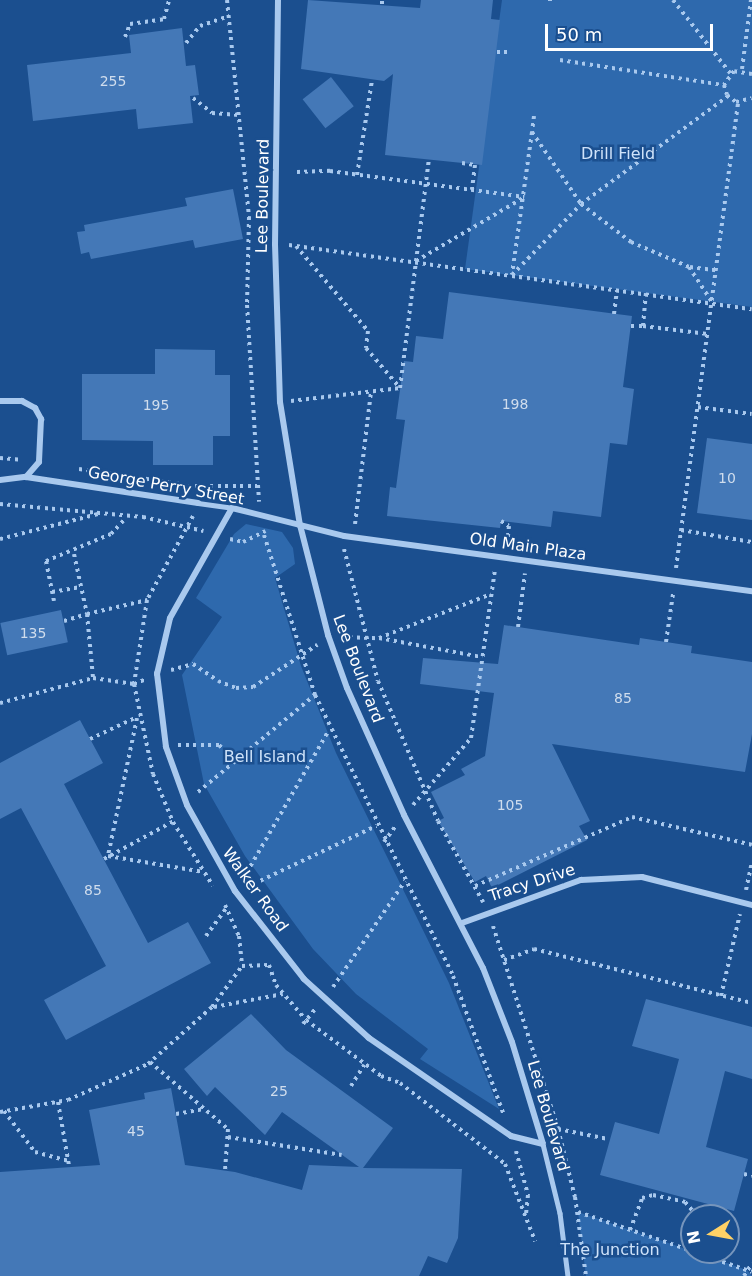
<!DOCTYPE html>
<style>
body{margin:0}
#map{position:relative;width:752px;height:1276px;overflow:hidden;background:#1b4f8f;font-family:"DejaVu Sans",sans-serif}
div>[style]{position:absolute}
[style*='--x']{left:calc(var(--x)*1px);top:calc(var(--y)*1px);width:calc(var(--w)*1px);rotate:calc(var(--a)*1deg)}
.green>*{inset:0;background:#2e69ad}
.building>*{inset:0;background:#4478b7;transform-origin:0 0}
.path>*{height:4px;margin-top:-2px;transform-origin:0;background:repeating-linear-gradient(90deg,#a9c9ee 0 3px,transparent 0 7.5px)}
.lane>*{height:4.5px;margin:-2.25px;padding:0 2.25px;transform-origin:2.25px;border-radius:2.25px;background:#a9c9ee}
.street>*{height:6px;margin:-3px;padding:0 3px;transform-origin:3px;border-radius:3px;background:#a9c9ee}
span{translate:-50% -50%;white-space:nowrap;text-align:center;line-height:1.15;-webkit-text-stroke:5px #1b4f8f;paint-order:stroke}
.number-label{font-size:14px;color:#d0dded}
.number-label span{-webkit-text-stroke-width:0}
.park-label{font-size:16px;color:#cfe3fa}
.street-label{font-size:16px;color:#fff}
.north{position:absolute;left:680px;top:1204px;width:60px;height:60px;box-sizing:border-box;background:#1b4f8f;border:2px solid #7695bc;border-radius:50%;rotate:259deg;font-size:16px;font-weight:700;line-height:24px;text-align:center;color:#fff}
.north::after{content:'';display:block;margin:auto;width:21px;height:27px;background:#ffd166;clip-path:polygon(50% 0,100% 100%,50% 72%,0 100%)}
.scale{position:absolute;left:545px;top:24px;width:168px;height:27px;box-sizing:border-box;border:3px solid #fff;border-top:0;padding-left:8px;font-size:18px;line-height:21px;white-space:nowrap;color:#fff;-webkit-text-stroke:4px #1b4f8f;paint-order:stroke}
</style>
<div id="map">
<div class="green">
<i style="clip-path:polygon(502px 0,752px 0,752px 307px,465px 269px)"></i>
<i style="clip-path:polygon(246px 524px,282px 532px,293px 548px,295px 564px,275px 578px,301px 666px,336px 753px,449px 983px,499px 1109px,420px 1059px,428px 1049px,356px 994px,313px 949px,245px 856px,204px 784px,182px 675px,222px 617px,196px 598px,234px 534px)"></i>
<i style="clip-path:polygon(578px 1212px,747px 1270px,752px 1276px,586px 1276px)"></i>
</div>
<div class="building">
<i style="clip-path:polygon(308px 0,420px 8px,421px 0,493px 0,491px 19px,500px 20px,482px 165px,385px 155px,393px 74px,384px 81px,301px 69px)"></i>
<i style="clip-path:polygon(182px 28px,186px 66px,195px 65px,199px 95px,190px 96px,193px 123px,138px 129px,136px 109px,33px 121px,27px 65px,131px 53px,129px 35px)"></i>
<i style="left:331px;top:77px;width:37px;height:36px;rotate:52deg"></i>
<i style="clip-path:polygon(233px 189px,243px 239px,195px 248px,193px 240px,91px 259px,89px 252px,81px 254px,77px 232px,85px 231px,84px 225px,187px 206px,185px 198px)"></i>
<i style="clip-path:polygon(449px 292px,632px 316px,623px 387px,634px 389px,627px 445px,610px 443px,601px 517px,553px 511px,551px 527px,501px 521px,500px 528px,387px 516px,390px 487px,396px 488px,405px 420px,396px 419px,404px 361px,413px 362px,416px 336px,443px 339px)"></i>
<i style="clip-path:polygon(155px 349px,215px 350px,215px 375px,230px 375px,230px 436px,213px 436px,213px 465px,153px 465px,153px 441px,82px 440px,82px 374px,155px 374px)"></i>
<i style="clip-path:polygon(707px 438px,752px 444px,752px 520px,697px 513px)"></i>
<i style="left:61px;top:610px;width:33px;height:62px;rotate:78deg"></i>
<i style="clip-path:polygon(504px 625px,639px 645px,640px 638px,692px 646px,691px 653px,752px 662px,752px 734px,745px 772px,552px 744px,590px 821px,579px 826px,587px 840px,492px 888px,486px 876px,475px 882px,438px 821px,444px 818px,431px 792px,465px 775px,461px 769px,485px 756px,494px 693px,420px 684px,423px 658px,498px 664px)"></i>
<i style="clip-path:polygon(80px 720px,103px 763px,64px 784px,148px 943px,188px 922px,211px 963px,66px 1040px,44px 1000px,106px 966px,21px 808px,0 819px,0 763px)"></i>
<i style="clip-path:polygon(646px 999px,752px 1027px,752px 1079px,725px 1071px,706px 1147px,748px 1159px,734px 1211px,600px 1175px,615px 1122px,659px 1134px,679px 1059px,632px 1046px)"></i>
<i style="clip-path:polygon(251px 1014px,286px 1050px,393px 1128px,363px 1168px,462px 1169px,458px 1238px,447px 1263px,428px 1256px,419px 1276px,0 1276px,0 1172px,100px 1165px,89px 1110px,145px 1099px,144px 1093px,171px 1088px,185px 1165px,235px 1172px,302px 1190px,309px 1165px,359px 1167px,282px 1112px,265px 1135px,215px 1087px,207px 1096px,184px 1069px)"></i>
</div>
<div class="path">
<i style="--x:227;--y:0;--w:218;--a:84.2"></i>
<i style="--x:249;--y:217;--w:88;--a:91.3"></i>
<i style="--x:247;--y:305;--w:197;--a:86.5"></i>
<i style="--x:673;--y:0;--w:93;--a:52"></i>
<i style="--x:550;--y:1;--w:1;--a:-90"></i>
<i style="--x:382;--y:4;--w:4;--a:-90"></i>
<i style="--x:125;--y:37;--w:14;--a:-69"></i>
<i style="--x:130;--y:24;--w:34;--a:-8"></i>
<i style="--x:164;--y:19;--w:20;--a:-75"></i>
<i style="--x:186;--y:43;--w:22;--a:-51"></i>
<i style="--x:200;--y:26;--w:31;--a:-19"></i>
<i style="--x:497;--y:52;--w:11;--a:0"></i>
<i style="--x:560;--y:60;--w:166;--a:8.7"></i>
<i style="--x:742;--y:69;--w:70;--a:-82.6"></i>
<i style="--x:752;--y:74;--w:18;--a:-171"></i>
<i style="--x:734;--y:71;--w:17;--a:126"></i>
<i style="--x:724;--y:85;--w:10;--a:73"></i>
<i style="--x:727;--y:95;--w:11;--a:38"></i>
<i style="--x:736;--y:102;--w:16;--a:-14"></i>
<i style="--x:193;--y:98;--w:24;--a:38"></i>
<i style="--x:212;--y:113;--w:27;--a:4"></i>
<i style="--x:534;--y:116;--w:16;--a:97"></i>
<i style="--x:532;--y:132;--w:87;--a:55.8"></i>
<i style="--x:581;--y:204;--w:63;--a:37.2"></i>
<i style="--x:631;--y:242;--w:63;--a:23.3"></i>
<i style="--x:689;--y:267;--w:42;--a:56.7"></i>
<i style="--x:532;--y:132;--w:144;--a:98"></i>
<i style="--x:512;--y:275;--w:99;--a:-45.8"></i>
<i style="--x:581;--y:204;--w:182;--a:-36.3"></i>
<i style="--x:462;--y:163;--w:13;--a:9"></i>
<i style="--x:475;--y:165;--w:25;--a:97"></i>
<i style="--x:297;--y:172;--w:33;--a:-2"></i>
<i style="--x:330;--y:171;--w:196;--a:7.6"></i>
<i style="--x:357;--y:175;--w:96;--a:-81"></i>
<i style="--x:289;--y:245;--w:467;--a:7.9"></i>
<i style="--x:296;--y:246;--w:111;--a:49.7"></i>
<i style="--x:368;--y:331;--w:17;--a:97"></i>
<i style="--x:366;--y:348;--w:52;--a:49.6"></i>
<i style="--x:416;--y:261;--w:124;--a:-30.5"></i>
<i style="--x:690;--y:267;--w:26;--a:7"></i>
<i style="--x:614;--y:314;--w:24;--a:-83"></i>
<i style="--x:631;--y:326;--w:12;--a:0"></i>
<i style="--x:643;--y:326;--w:33;--a:-85"></i>
<i style="--x:643;--y:326;--w:65;--a:7"></i>
<i style="--x:400;--y:388;--w:230;--a:-82.8"></i>
<i style="--x:291;--y:401;--w:110;--a:-6.8"></i>
<i style="--x:698;--y:407;--w:54;--a:7.4"></i>
<i style="--x:0;--y:458;--w:21;--a:5"></i>
<i style="--x:79;--y:469;--w:103;--a:8.4"></i>
<i style="--x:188;--y:486;--w:69;--a:0"></i>
<i style="--x:0;--y:504;--w:144;--a:5.2"></i>
<i style="--x:143;--y:517;--w:62;--a:13.1"></i>
<i style="--x:193;--y:516;--w:96;--a:118.7"></i>
<i style="--x:147;--y:600;--w:85;--a:98.8"></i>
<i style="--x:134;--y:684;--w:92;--a:78.1"></i>
<i style="--x:153;--y:774;--w:52;--a:67.4"></i>
<i style="--x:173;--y:822;--w:75;--a:58"></i>
<i style="--x:501;--y:521;--w:9;--a:32"></i>
<i style="--x:509;--y:526;--w:19;--a:96"></i>
<i style="--x:355;--y:524;--w:133;--a:-83.1"></i>
<i style="--x:681;--y:530;--w:72;--a:9.6"></i>
<i style="--x:264;--y:535;--w:168;--a:72.3"></i>
<i style="--x:315;--y:695;--w:313;--a:63.8"></i>
<i style="--x:453;--y:976;--w:148;--a:69.9"></i>
<i style="--x:0;--y:539;--w:101;--a:-14.3"></i>
<i style="--x:230;--y:539;--w:13;--a:13"></i>
<i style="--x:243;--y:542;--w:25;--a:-26"></i>
<i style="--x:344;--y:549;--w:136;--a:75.6"></i>
<i style="--x:378;--y:681;--w:152;--a:66.8"></i>
<i style="--x:438;--y:821;--w:93;--a:60.9"></i>
<i style="--x:74;--y:554;--w:61;--a:77.8"></i>
<i style="--x:87;--y:614;--w:62;--a:-13.1"></i>
<i style="--x:676;--y:568;--w:470;--a:-82.4"></i>
<i style="--x:52;--y:592;--w:29;--a:-10"></i>
<i style="--x:54;--y:601;--w:41;--a:-101.3"></i>
<i style="--x:46;--y:561;--w:70;--a:-22.6"></i>
<i style="--x:111;--y:534;--w:22;--a:-47"></i>
<i style="--x:64;--y:621;--w:24;--a:-17"></i>
<i style="--x:87;--y:614;--w:64;--a:84.6"></i>
<i style="--x:518;--y:627;--w:54;--a:-82.6"></i>
<i style="--x:342;--y:637;--w:37;--a:2"></i>
<i style="--x:379;--y:638;--w:120;--a:-21.4"></i>
<i style="--x:379;--y:638;--w:105;--a:10.5"></i>
<i style="--x:666;--y:642;--w:49;--a:-81.7"></i>
<i style="--x:171;--y:670;--w:23;--a:-15"></i>
<i style="--x:193;--y:664;--w:30;--a:34"></i>
<i style="--x:218;--y:681;--w:19;--a:21"></i>
<i style="--x:236;--y:688;--w:17;--a:-3"></i>
<i style="--x:253;--y:687;--w:77;--a:-33.3"></i>
<i style="--x:0;--y:703;--w:96;--a:-15"></i>
<i style="--x:93;--y:678;--w:41;--a:8.3"></i>
<i style="--x:134;--y:684;--w:11;--a:-22"></i>
<i style="--x:137;--y:718;--w:141;--a:101.9"></i>
<i style="--x:108;--y:856;--w:97;--a:9.5"></i>
<i style="--x:90;--y:739;--w:52;--a:-25.1"></i>
<i style="--x:178;--y:745;--w:41;--a:0"></i>
<i style="--x:219;--y:745;--w:21;--a:45"></i>
<i style="--x:198;--y:792;--w:152;--a:-39.7"></i>
<i style="--x:413;--y:805;--w:89;--a:-49.1"></i>
<i style="--x:471;--y:738;--w:171;--a:-81.9"></i>
<i style="--x:384;--y:842;--w:19;--a:-54"></i>
<i style="--x:104;--y:859;--w:80;--a:-28.5"></i>
<i style="--x:243;--y:879;--w:172;--a:-60"></i>
<i style="--x:475;--y:886;--w:171;--a:-23.7"></i>
<i style="--x:632;--y:817;--w:123;--a:13.1"></i>
<i style="--x:247;--y:887;--w:143;--a:-25.3"></i>
<i style="--x:746;--y:890;--w:29;--a:-78"></i>
<i style="--x:225;--y:905;--w:34;--a:66"></i>
<i style="--x:239;--y:936;--w:30;--a:84"></i>
<i style="--x:242;--y:966;--w:27;--a:-2"></i>
<i style="--x:269;--y:965;--w:21;--a:71"></i>
<i style="--x:276;--y:985;--w:46;--a:49.4"></i>
<i style="--x:306;--y:1020;--w:94;--a:36.7"></i>
<i style="--x:381;--y:1076;--w:20;--a:20"></i>
<i style="--x:400;--y:1083;--w:133;--a:37.6"></i>
<i style="--x:505;--y:1164;--w:83;--a:68.7"></i>
<i style="--x:493;--y:926;--w:213;--a:72.2"></i>
<i style="--x:558;--y:1129;--w:70;--a:76"></i>
<i style="--x:575;--y:1197;--w:80;--a:82.1"></i>
<i style="--x:206;--y:936;--w:36;--a:-54"></i>
<i style="--x:504;--y:960;--w:32;--a:-20"></i>
<i style="--x:534;--y:949;--w:225;--a:13.9"></i>
<i style="--x:333;--y:987;--w:128;--a:-55.8"></i>
<i style="--x:721;--y:996;--w:84;--a:-77"></i>
<i style="--x:214;--y:1007;--w:70;--a:-10.7"></i>
<i style="--x:303;--y:1024;--w:22;--a:-51"></i>
<i style="--x:150;--y:1062;--w:103;--a:40.7"></i>
<i style="--x:228;--y:1129;--w:42;--a:94.1"></i>
<i style="--x:351;--y:1086;--w:25;--a:-58"></i>
<i style="--x:58;--y:1102;--w:65;--a:80.2"></i>
<i style="--x:4;--y:1111;--w:51;--a:52.9"></i>
<i style="--x:35;--y:1152;--w:34;--a:15"></i>
<i style="--x:0;--y:1112;--w:69;--a:-10"></i>
<i style="--x:68;--y:1100;--w:88;--a:-24.2"></i>
<i style="--x:148;--y:1064;--w:86;--a:-41.7"></i>
<i style="--x:212;--y:1007;--w:51;--a:-53.8"></i>
<i style="--x:176;--y:1114;--w:28;--a:-10"></i>
<i style="--x:558;--y:1129;--w:51;--a:11.3"></i>
<i style="--x:228;--y:1137;--w:115;--a:9"></i>
<i style="--x:516;--y:1151;--w:46;--a:74.7"></i>
<i style="--x:528;--y:1195;--w:19;--a:96"></i>
<i style="--x:744;--y:1174;--w:8;--a:14"></i>
<i style="--x:578;--y:1212;--w:120;--a:18.9"></i>
<i style="--x:630;--y:1230;--w:34;--a:-69"></i>
<i style="--x:642;--y:1198;--w:11;--a:-15"></i>
<i style="--x:653;--y:1195;--w:33;--a:12"></i>
<i style="--x:685;--y:1202;--w:18;--a:49"></i>
<i style="--x:689;--y:1250;--w:12;--a:-76"></i>
<i style="--x:694;--y:1252;--w:61;--a:19"></i>
<i style="--x:744;--y:1276;--w:15;--a:-58"></i>
</div>
<div class="lane">
<i style="--x:198;--y:503;--w:34;--a:8"></i>
<i style="--x:543;--y:1144;--w:71;--a:76.2"></i>
<i style="--x:560;--y:1213;--w:64;--a:82.8"></i>
</div>
<div class="street">
<i style="--x:278;--y:0;--w:244;--a:90.7"></i>
<i style="--x:275;--y:244;--w:158;--a:88.2"></i>
<i style="--x:280;--y:402;--w:125;--a:80.8"></i>
<i style="--x:300;--y:525;--w:114;--a:75.7"></i>
<i style="--x:328;--y:635;--w:56;--a:70.3"></i>
<i style="--x:347;--y:688;--w:139;--a:65.8"></i>
<i style="--x:404;--y:815;--w:172;--a:62.7"></i>
<i style="--x:483;--y:968;--w:79;--a:68.6"></i>
<i style="--x:512;--y:1042;--w:107;--a:73.1"></i>
<i style="--x:0;--y:401;--w:22;--a:0"></i>
<i style="--x:22;--y:401;--w:15;--a:28"></i>
<i style="--x:35;--y:408;--w:13;--a:61"></i>
<i style="--x:41;--y:419;--w:43;--a:92.7"></i>
<i style="--x:39;--y:462;--w:20;--a:131"></i>
<i style="--x:0;--y:480;--w:26;--a:-7"></i>
<i style="--x:26;--y:477;--w:174;--a:8.6"></i>
<i style="--x:462;--y:923;--w:127;--a:-19.9"></i>
<i style="--x:581;--y:880;--w:61;--a:-2.8"></i>
<i style="--x:642;--y:877;--w:114;--a:14.3"></i>
<i style="--x:543;--y:1144;--w:33;--a:-166"></i>
<i style="--x:511;--y:1136;--w:173;--a:-145.4"></i>
<i style="--x:369;--y:1038;--w:88;--a:-137.8"></i>
<i style="--x:304;--y:979;--w:112;--a:-128.1"></i>
<i style="--x:235;--y:891;--w:98;--a:-119.2"></i>
<i style="--x:187;--y:805;--w:62;--a:-109.9"></i>
<i style="--x:166;--y:747;--w:74;--a:-97"></i>
<i style="--x:157;--y:674;--w:57;--a:-76.9"></i>
<i style="--x:170;--y:618;--w:126;--a:-60.6"></i>
<i style="--x:232;--y:508;--w:115;--a:14"></i>
<i style="--x:344;--y:536;--w:412;--a:7.7"></i>
</div>
<div class="number-label">
<span style="left:113px;top:81px">255</span>
<span style="left:515px;top:404px">198</span>
<span style="left:156px;top:405px">195</span>
<span style="left:727px;top:478px">10</span>
<span style="left:33px;top:633px">135</span>
<span style="left:623px;top:698px">85</span>
<span style="left:510px;top:805px">105</span>
<span style="left:93px;top:890px">85</span>
<span style="left:279px;top:1091px">25</span>
<span style="left:136px;top:1131px">45</span>
</div>
<div class="park-label">
<span style="left:618px;top:154px">Drill Field</span>
<span style="left:265px;top:757px">Bell Island</span>
<span style="left:610px;top:1250px">The Junction</span>
</div>
<div class="street-label">
<span style="left:263px;top:196px;rotate:-89deg">Lee Boulevard</span>
<span style="left:166px;top:486px;rotate:10deg">George Perry Street</span>
<span style="left:528px;top:547px;rotate:8deg">Old Main Plaza</span>
<span style="left:358px;top:669px;rotate:69deg">Lee Boulevard</span>
<span style="left:532px;top:883px;rotate:-18deg">Tracy Drive</span>
<span style="left:255px;top:890px;rotate:54deg">Walker Road</span>
<span style="left:548px;top:1116px;rotate:74deg">Lee Boulevard</span>
</div>
<div class="north">N</div>
<div class="scale">50 m</div>
</div>
